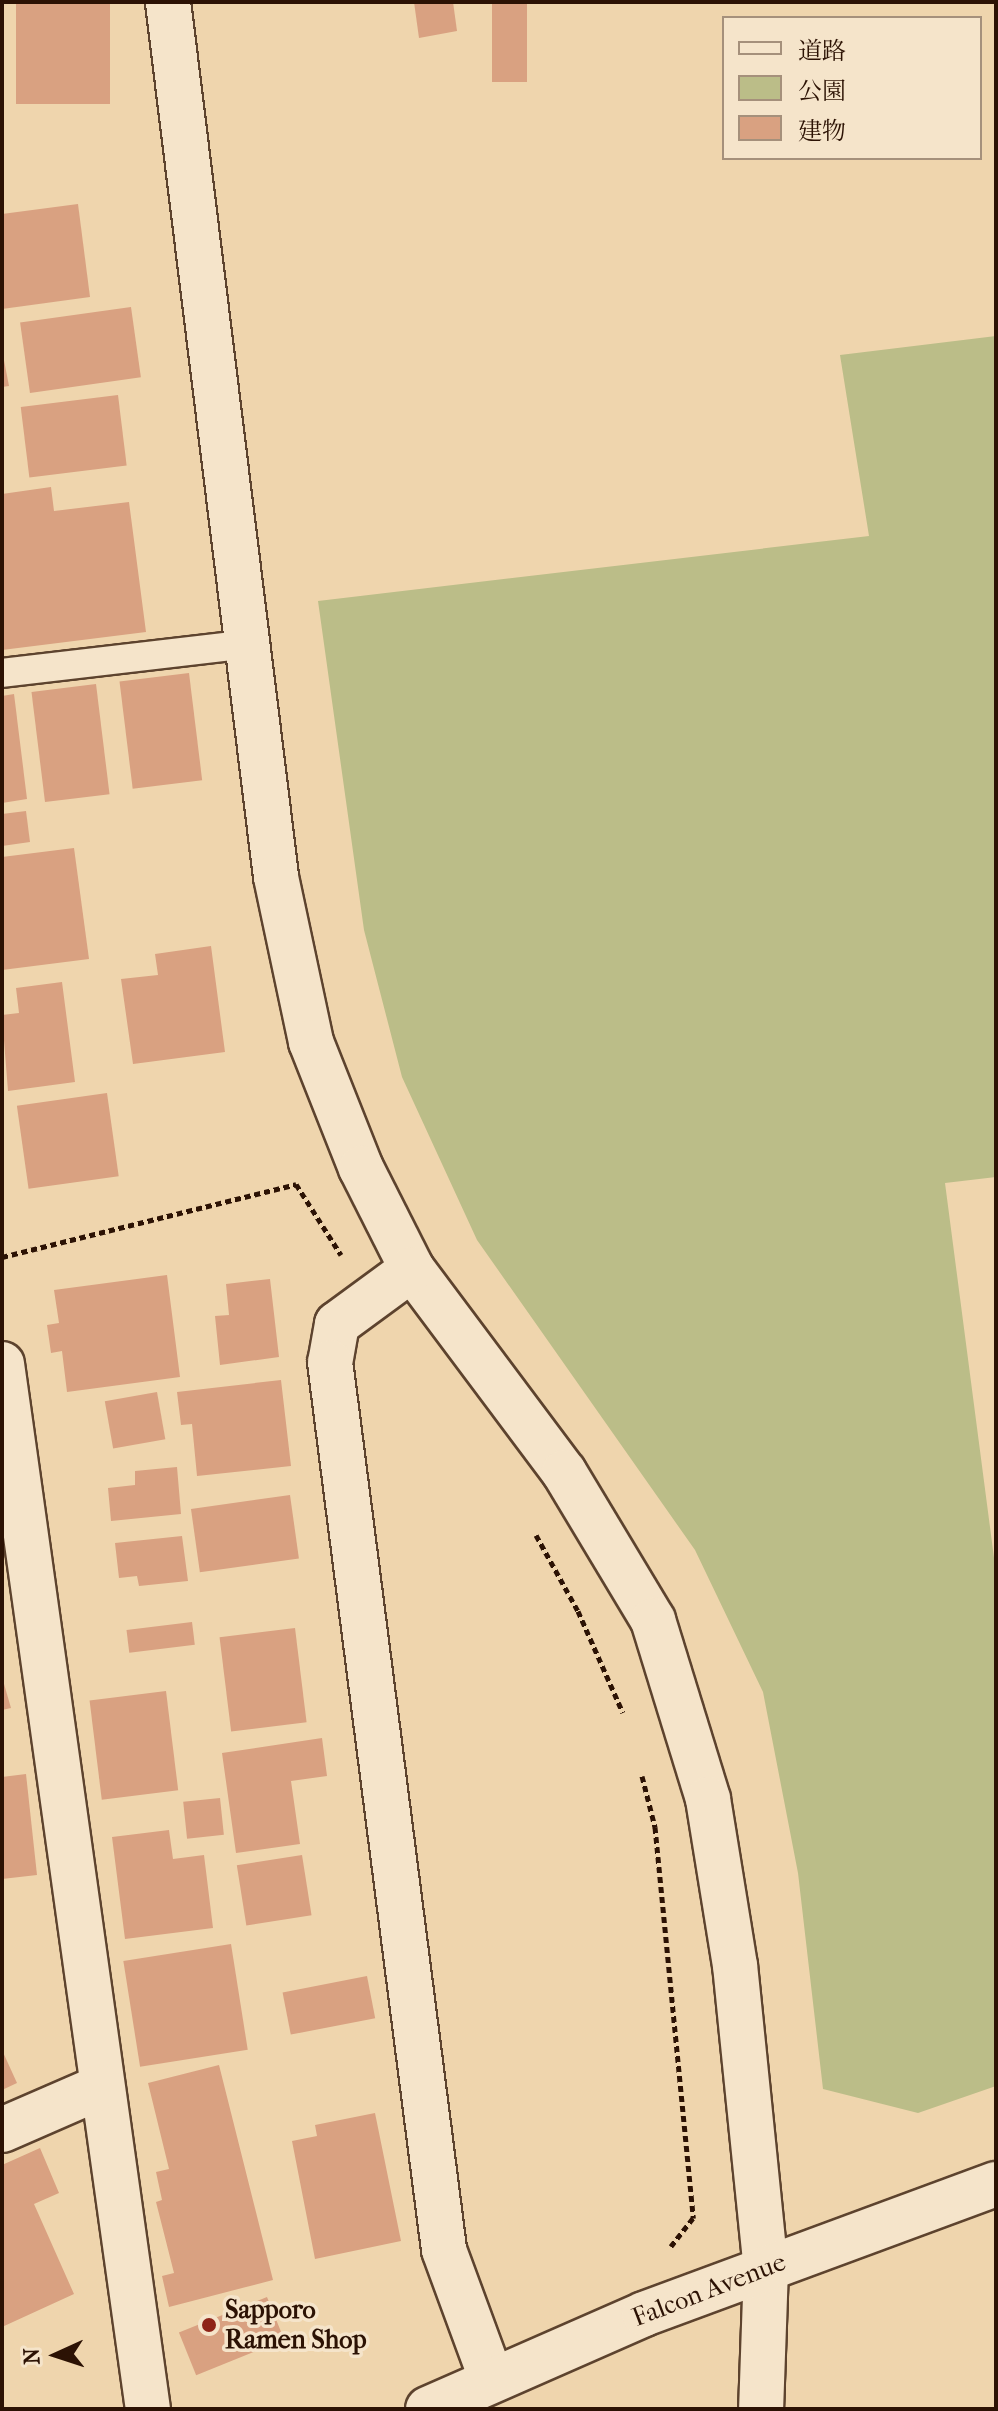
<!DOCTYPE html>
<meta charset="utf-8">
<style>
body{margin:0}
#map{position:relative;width:998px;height:2411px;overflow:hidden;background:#efd5ad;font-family:"IM FELL French Canon","Noto Serif JP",serif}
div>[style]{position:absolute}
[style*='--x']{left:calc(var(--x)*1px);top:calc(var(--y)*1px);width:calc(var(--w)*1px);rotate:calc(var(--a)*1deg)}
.green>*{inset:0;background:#bbbd88}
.building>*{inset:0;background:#d9a181;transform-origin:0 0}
.path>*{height:5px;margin-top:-2.5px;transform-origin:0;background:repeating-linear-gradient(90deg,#2c1204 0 6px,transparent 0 10px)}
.roads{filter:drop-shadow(2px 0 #5d432e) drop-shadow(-2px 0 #5d432e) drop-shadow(0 2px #5d432e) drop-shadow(0 -2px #5d432e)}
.service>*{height:28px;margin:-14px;padding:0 14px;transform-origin:14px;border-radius:14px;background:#f5e4ca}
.minor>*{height:44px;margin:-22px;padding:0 22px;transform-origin:22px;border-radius:22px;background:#f5e4ca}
.tertiary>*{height:44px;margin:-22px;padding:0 22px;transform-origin:22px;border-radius:22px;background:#f5e4ca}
.dots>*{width:22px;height:22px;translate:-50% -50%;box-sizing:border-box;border:4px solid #f5e4ca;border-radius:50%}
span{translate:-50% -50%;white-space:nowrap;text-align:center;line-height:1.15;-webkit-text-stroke:7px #f5e4ca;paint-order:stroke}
.street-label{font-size:26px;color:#2c1204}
.poi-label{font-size:26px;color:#2c1204;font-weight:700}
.left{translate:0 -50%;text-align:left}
.frame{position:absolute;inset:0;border:4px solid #2c1204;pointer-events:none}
.legend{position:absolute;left:722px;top:16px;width:260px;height:144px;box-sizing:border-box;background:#f5e4ca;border:2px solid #a5907b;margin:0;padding:10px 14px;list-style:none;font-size:24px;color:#2c1204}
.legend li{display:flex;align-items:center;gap:16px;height:40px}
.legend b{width:40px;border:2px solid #a5907b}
.north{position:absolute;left:16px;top:2315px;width:80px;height:80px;-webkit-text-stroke:6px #f5e4ca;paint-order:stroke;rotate:267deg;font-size:22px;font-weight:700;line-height:32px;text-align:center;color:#2c1204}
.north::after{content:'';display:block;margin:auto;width:28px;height:36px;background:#2c1204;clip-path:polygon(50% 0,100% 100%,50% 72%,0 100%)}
</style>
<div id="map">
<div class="green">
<i style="clip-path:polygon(996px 336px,996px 1177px,945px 1183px,996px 1573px,996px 2086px,918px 2113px,823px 2089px,798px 1873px,763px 1692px,695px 1550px,477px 1240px,402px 1077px,364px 930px,318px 601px,869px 536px,840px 355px)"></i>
</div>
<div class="building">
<i style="left:16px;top:2px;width:94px;height:102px"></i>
<i style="clip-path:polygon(414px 2px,453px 2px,457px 31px,419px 38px)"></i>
<i style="left:492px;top:2px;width:35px;height:80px"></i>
<i style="clip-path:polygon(78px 204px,90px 297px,2px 309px,2px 214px)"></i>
<i style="left:131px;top:307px;width:71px;height:112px;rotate:82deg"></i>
<i style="clip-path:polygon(2px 350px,9px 386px,2px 387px)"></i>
<i style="left:118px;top:395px;width:71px;height:98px;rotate:83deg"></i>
<i style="clip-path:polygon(51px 487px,54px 511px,129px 502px,146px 632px,2px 650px,2px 494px)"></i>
<i style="left:189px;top:673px;width:108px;height:70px;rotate:83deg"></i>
<i style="left:96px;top:684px;width:111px;height:65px;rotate:83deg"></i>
<i style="clip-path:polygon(14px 694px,27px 799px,2px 803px,2px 696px)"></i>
<i style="clip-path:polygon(26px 811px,30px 842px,2px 846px,2px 814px)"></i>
<i style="clip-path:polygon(74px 848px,89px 959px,2px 970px,2px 857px)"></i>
<i style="clip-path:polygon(211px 946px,225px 1052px,133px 1064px,121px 979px,158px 975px,155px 954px)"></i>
<i style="clip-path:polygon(62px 982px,75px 1082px,8px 1091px,2px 1015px,19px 1013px,16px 988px)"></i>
<i style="left:107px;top:1093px;width:84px;height:91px;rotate:82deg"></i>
<i style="clip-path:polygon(167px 1275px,180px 1377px,67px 1392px,62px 1351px,51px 1353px,47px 1325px,59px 1323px,54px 1290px)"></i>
<i style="clip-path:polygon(270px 1279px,279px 1357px,220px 1365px,215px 1316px,229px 1315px,226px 1284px)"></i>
<i style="clip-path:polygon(281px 1380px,291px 1466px,197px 1476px,192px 1424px,181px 1425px,177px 1392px)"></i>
<i style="left:157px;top:1392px;width:48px;height:53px;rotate:80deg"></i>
<i style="clip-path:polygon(177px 1467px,181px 1514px,111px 1521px,108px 1488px,135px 1485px,135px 1471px)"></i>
<i style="left:290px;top:1495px;width:64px;height:100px;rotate:82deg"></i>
<i style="clip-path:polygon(182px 1536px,188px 1581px,139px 1586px,137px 1576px,119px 1578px,115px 1543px)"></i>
<i style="left:192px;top:1622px;width:23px;height:66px;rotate:83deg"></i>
<i style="left:295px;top:1628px;width:95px;height:76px;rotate:83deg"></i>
<i style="clip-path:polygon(2px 1677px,11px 1708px,2px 1710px)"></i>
<i style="left:166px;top:1691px;width:100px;height:77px;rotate:83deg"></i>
<i style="clip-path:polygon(322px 1738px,327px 1776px,291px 1781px,300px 1844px,236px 1853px,222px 1753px)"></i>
<i style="clip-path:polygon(26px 1774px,37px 1875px,2px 1879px,2px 1777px)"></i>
<i style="left:220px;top:1798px;width:37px;height:37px;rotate:84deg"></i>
<i style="clip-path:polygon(169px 1830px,173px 1859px,204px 1855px,213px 1928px,125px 1939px,112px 1837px)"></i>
<i style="left:302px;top:1855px;width:61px;height:66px;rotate:81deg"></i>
<i style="left:231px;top:1944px;width:107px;height:109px;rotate:81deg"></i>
<i style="left:367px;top:1976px;width:43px;height:86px;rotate:79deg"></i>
<i style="clip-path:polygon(2px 2050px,17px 2083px,2px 2090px)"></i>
<i style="clip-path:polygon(219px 2065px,273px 2280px,169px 2307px,162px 2276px,174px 2273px,156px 2202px,162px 2200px,156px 2172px,169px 2169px,148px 2083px)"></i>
<i style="clip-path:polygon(375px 2113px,401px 2241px,315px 2259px,292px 2141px,317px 2136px,315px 2125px)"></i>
<i style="clip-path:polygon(40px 2148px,59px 2193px,34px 2204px,74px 2294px,2px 2327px,2px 2165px)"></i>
<i style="left:267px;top:2297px;width:46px;height:95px;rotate:68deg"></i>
</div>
<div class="path">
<i style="--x:2;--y:1257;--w:303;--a:-13.9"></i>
<i style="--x:296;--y:1184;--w:84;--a:57.6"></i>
<i style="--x:536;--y:1535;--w:87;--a:61.1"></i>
<i style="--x:578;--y:1611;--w:111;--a:66.2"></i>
<i style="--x:642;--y:1776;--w:53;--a:75.7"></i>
<i style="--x:655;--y:1827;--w:393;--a:84.4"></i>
<i style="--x:693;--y:2218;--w:36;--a:128"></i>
</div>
<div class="roads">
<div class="service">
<i style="--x:2;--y:673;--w:249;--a:-6.7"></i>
</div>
<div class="minor">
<i style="--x:168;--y:2;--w:882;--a:82.96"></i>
<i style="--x:276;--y:877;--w:169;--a:78"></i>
<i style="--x:311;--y:1042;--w:136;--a:68.4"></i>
<i style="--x:361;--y:1168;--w:113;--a:63.2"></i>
<i style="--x:412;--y:1269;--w:254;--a:53.2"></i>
<i style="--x:564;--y:1472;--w:173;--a:59"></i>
<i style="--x:653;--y:1620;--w:187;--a:72.9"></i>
<i style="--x:708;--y:1799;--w:168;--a:80.8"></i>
<i style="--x:735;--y:1965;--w:305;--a:84.2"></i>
<i style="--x:766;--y:2268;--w:141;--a:92"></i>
<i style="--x:412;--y:1269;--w:93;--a:143.7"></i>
<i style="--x:337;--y:1324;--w:39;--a:100"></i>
<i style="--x:330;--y:1362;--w:895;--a:82.68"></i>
<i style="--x:444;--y:2250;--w:136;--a:69.8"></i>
<i style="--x:2;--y:1364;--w:1055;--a:82.05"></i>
<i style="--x:2;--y:2130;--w:108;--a:-23.5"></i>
</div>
<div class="tertiary">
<i style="--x:428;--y:2409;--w:236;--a:-23.7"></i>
<i style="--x:644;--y:2314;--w:375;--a:-20.3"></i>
</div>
</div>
<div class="dots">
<i style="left:209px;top:2325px;background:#8f2418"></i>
</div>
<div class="street-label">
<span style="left:709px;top:2290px;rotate:-21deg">Falcon Avenue</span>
</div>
<div class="poi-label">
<span class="left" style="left:225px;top:2325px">Sapporo<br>Ramen Shop</span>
</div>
<div class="frame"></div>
<ul class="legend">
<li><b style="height:10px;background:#f5e4ca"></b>道路</li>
<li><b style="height:22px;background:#bbbd88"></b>公園</li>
<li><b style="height:22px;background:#d9a181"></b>建物</li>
</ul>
<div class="north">N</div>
</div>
